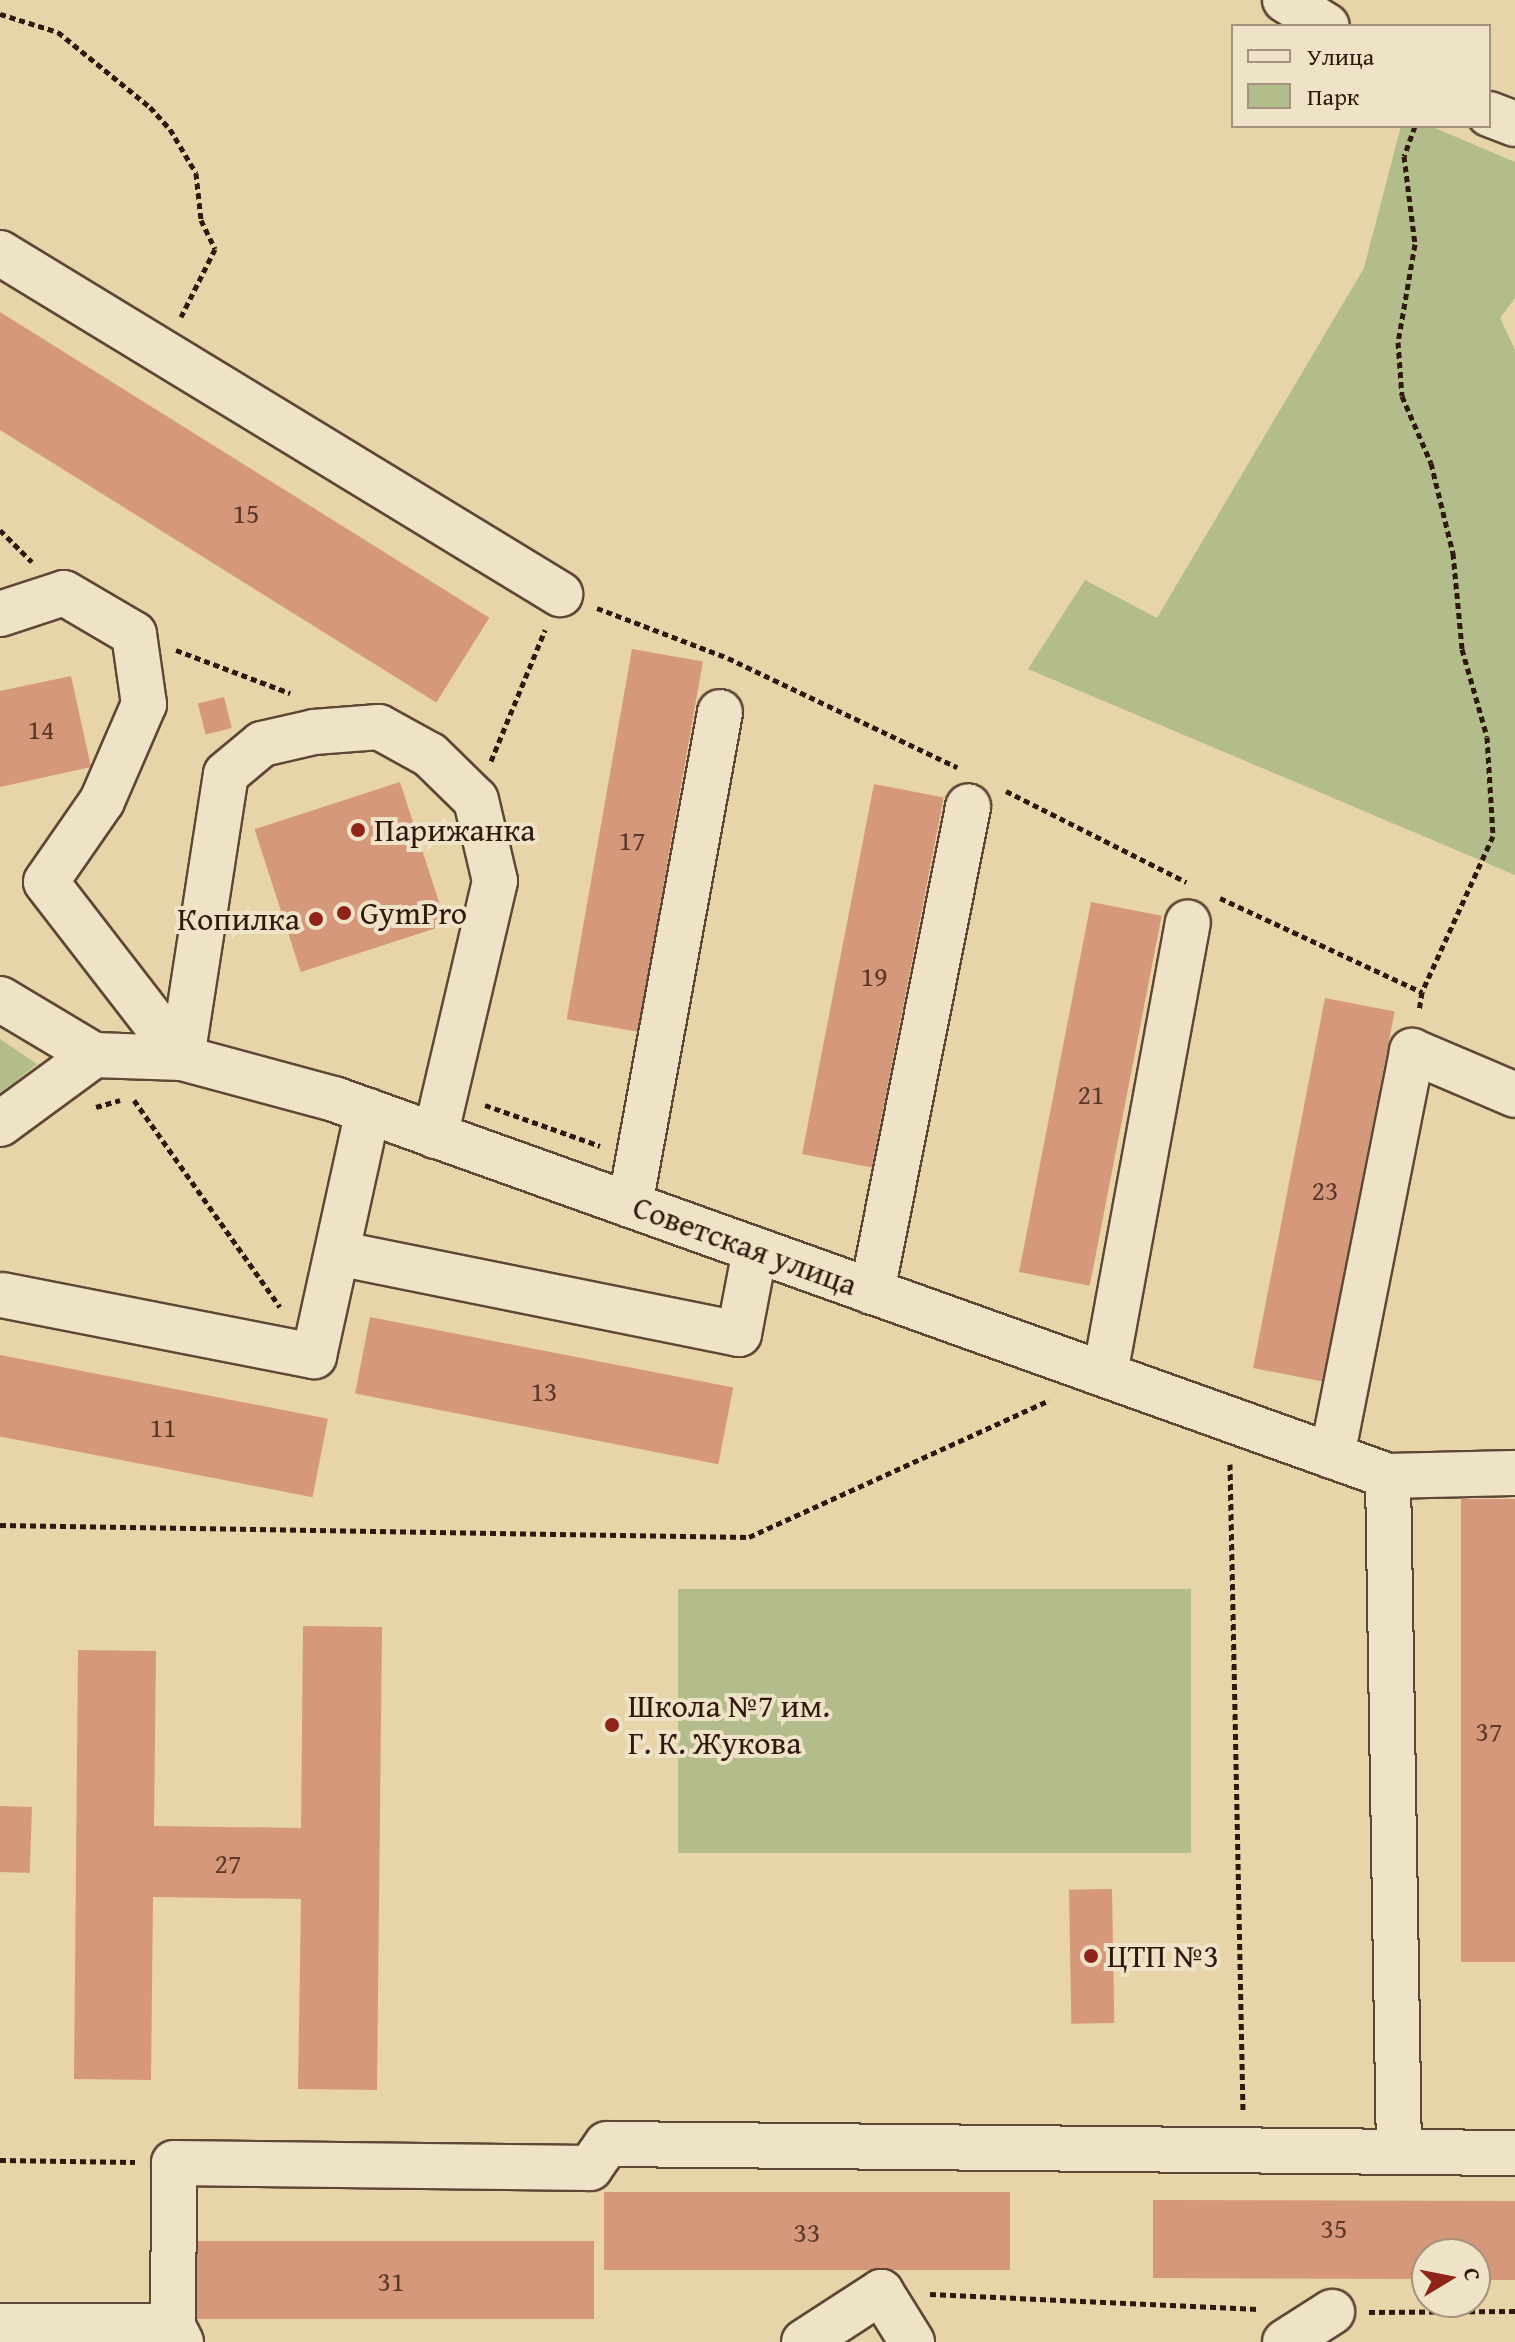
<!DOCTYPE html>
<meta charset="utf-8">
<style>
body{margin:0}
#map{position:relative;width:1515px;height:2342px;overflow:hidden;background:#e7d4a9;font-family:"Gentium Book Plus",serif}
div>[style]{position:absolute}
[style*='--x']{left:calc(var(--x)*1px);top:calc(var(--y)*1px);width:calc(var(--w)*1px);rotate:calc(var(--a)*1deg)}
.green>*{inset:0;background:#b2bd8b;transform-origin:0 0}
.building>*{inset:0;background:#d6987a;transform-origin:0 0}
.path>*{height:5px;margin-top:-2.5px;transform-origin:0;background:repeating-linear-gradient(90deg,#30180e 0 6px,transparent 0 10px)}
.roads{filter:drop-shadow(2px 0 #5e4735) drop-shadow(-2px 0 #5e4735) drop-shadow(0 2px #5e4735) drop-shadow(0 -2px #5e4735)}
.minor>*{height:44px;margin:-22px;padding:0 22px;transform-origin:22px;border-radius:22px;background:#efe3c7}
.dots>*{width:22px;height:22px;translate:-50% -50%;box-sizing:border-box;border:4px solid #efe3c7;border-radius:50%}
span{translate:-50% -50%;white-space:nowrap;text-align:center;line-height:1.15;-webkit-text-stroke:8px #efe3c7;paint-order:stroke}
.number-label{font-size:28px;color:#5a3829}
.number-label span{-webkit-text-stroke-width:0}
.poi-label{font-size:32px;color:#30180e}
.left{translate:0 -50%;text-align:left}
.right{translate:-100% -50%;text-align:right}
.street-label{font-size:32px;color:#30180e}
.legend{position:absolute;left:1231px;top:24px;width:260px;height:104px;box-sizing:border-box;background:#efe3c7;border:2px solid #a3927d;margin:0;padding:10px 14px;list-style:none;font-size:24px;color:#30180e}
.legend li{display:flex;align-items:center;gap:16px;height:40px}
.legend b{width:40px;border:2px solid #a3927d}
.north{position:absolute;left:1411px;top:2238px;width:80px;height:80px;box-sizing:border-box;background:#efe3c7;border:2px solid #a3927d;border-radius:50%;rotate:80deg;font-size:22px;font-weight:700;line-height:32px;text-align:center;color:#30180e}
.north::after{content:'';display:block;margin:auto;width:28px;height:36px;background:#8f2418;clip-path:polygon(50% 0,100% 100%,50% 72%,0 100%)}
</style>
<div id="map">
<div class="green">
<i style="clip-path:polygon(1401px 126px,1430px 126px,1515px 162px,1515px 298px,1500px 318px,1515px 350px,1515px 875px,1028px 669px,1085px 580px,1157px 618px,1364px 268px)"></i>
<i style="clip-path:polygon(0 1039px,37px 1064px,0 1094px)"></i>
<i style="left:678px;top:1589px;width:513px;height:264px"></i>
</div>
<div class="building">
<i style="left:0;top:312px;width:577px;height:100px;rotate:32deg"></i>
<i style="left:632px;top:649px;width:72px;height:376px;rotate:10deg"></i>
<i style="clip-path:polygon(71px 676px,91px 767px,0 787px,0 691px)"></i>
<i style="left:224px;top:697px;width:32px;height:27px;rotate:76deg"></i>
<i style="left:400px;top:782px;width:150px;height:153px;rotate:72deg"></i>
<i style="left:874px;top:784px;width:71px;height:377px;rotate:11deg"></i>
<i style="left:1091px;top:902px;width:72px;height:377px;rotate:11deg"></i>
<i style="left:1325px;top:998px;width:71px;height:377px;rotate:11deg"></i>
<i style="left:370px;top:1317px;width:370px;height:78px;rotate:11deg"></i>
<i style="left:0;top:1355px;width:334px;height:80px;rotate:11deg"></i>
<i style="left:1461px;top:1499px;width:54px;height:463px"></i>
<i style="clip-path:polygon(303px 1626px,382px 1627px,377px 2090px,298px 2089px,301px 1899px,153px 1897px,151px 2080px,74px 2079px,78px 1650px,156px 1651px,154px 1826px,301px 1828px)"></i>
<i style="left:0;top:1806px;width:32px;height:66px;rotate:2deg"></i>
<i style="left:1112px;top:1889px;width:134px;height:43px;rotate:89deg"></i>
<i style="left:604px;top:2192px;width:406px;height:78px"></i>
<i style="clip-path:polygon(1153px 2200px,1515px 2201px,1515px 2280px,1475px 2280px,1475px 2254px,1427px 2254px,1427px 2279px,1153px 2278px)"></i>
<i style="left:188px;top:2241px;width:406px;height:78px"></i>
</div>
<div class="path">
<i style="--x:0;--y:14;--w:61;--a:17.2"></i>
<i style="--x:58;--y:32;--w:119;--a:39.2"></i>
<i style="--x:150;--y:107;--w:30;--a:48"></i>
<i style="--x:170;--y:129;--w:51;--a:59.4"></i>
<i style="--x:196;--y:173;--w:47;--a:83.9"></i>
<i style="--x:201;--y:220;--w:32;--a:64"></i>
<i style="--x:215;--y:249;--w:76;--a:116.6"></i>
<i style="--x:1415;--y:126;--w:32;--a:110"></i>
<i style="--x:1404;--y:156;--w:89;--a:82.9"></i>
<i style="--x:1415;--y:244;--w:99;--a:99.8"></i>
<i style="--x:1398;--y:342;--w:54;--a:85.8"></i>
<i style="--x:1402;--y:396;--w:73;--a:66.6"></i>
<i style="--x:1431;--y:463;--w:93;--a:76.3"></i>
<i style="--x:1453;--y:553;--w:96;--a:84.6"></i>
<i style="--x:1462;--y:649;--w:91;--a:74.1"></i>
<i style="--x:1487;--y:737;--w:99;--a:86.5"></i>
<i style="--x:1493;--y:836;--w:171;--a:114.5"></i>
<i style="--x:0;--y:530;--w:45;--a:45"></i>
<i style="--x:597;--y:608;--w:140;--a:20.9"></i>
<i style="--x:728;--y:658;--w:254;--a:25.5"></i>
<i style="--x:176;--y:650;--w:122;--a:20.7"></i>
<i style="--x:491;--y:761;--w:142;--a:-67.6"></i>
<i style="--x:1006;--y:791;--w:202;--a:26.8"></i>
<i style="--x:1220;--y:898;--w:223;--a:25"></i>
<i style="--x:1422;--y:992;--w:19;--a:99"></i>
<i style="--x:134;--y:1100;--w:253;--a:54.8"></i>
<i style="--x:485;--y:1105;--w:122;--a:19.6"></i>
<i style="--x:96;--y:1107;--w:25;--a:-16"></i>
<i style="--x:1230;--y:1464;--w:646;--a:88.85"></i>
<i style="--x:0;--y:1525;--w:749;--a:0.92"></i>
<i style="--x:749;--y:1537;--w:330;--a:-24.5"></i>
<i style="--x:0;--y:2160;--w:135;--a:0.8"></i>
<i style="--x:930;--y:2294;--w:329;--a:2.6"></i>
<i style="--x:1369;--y:2312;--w:146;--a:-0.4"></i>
</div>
<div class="roads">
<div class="minor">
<i style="--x:1285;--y:0;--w:49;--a:31.8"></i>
<i style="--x:1489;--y:114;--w:28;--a:21"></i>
<i style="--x:0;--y:253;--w:656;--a:31.34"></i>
<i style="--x:0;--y:614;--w:67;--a:-18.2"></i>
<i style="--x:64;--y:593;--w:81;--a:30.4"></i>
<i style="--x:134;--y:634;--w:71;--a:81.9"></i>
<i style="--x:144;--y:704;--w:106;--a:113.4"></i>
<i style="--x:102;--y:801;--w:98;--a:124.7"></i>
<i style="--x:46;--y:882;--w:222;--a:52.3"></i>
<i style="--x:0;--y:999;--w:109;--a:30.8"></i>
<i style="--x:94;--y:1055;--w:88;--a:2"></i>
<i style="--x:182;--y:1058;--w:157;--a:15.1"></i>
<i style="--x:334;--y:1099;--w:1119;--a:19.68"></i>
<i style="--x:1388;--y:1476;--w:127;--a:-1.4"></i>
<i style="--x:182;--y:1058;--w:287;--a:-81.2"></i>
<i style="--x:226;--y:774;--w:47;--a:-39.8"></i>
<i style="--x:262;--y:744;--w:53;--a:-13"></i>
<i style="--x:314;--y:732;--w:65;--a:-4.4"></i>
<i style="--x:379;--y:727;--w:58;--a:28.8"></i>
<i style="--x:430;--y:755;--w:64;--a:44.4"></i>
<i style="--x:476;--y:800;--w:83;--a:76.8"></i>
<i style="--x:495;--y:881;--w:262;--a:103.2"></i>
<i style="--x:0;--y:1124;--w:117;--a:-36.3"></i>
<i style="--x:630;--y:1205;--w:501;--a:-79.65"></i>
<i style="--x:337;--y:1253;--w:410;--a:11.4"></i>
<i style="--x:739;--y:1334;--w:86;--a:-79.2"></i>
<i style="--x:872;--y:1292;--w:495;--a:-78.8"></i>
<i style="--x:2;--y:1295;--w:318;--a:11.1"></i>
<i style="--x:314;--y:1356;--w:251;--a:-77.6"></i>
<i style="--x:1105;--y:1374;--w:459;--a:-79.6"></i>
<i style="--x:1332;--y:1456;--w:413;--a:-78.8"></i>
<i style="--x:1412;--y:1051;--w:112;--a:23.1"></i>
<i style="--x:1388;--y:1476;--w:676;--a:89.07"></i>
<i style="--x:0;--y:2326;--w:173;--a:0"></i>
<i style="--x:181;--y:2342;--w:18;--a:-117"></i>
<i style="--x:173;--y:2326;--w:163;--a:-89.6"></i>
<i style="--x:174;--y:2163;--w:416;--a:0.7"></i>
<i style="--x:590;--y:2168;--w:29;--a:-55"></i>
<i style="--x:607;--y:2144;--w:908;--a:0.57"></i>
<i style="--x:804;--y:2342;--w:92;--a:-33"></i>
<i style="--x:881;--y:2292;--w:59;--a:58.2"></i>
<i style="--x:1285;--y:2342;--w:56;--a:-32.6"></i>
</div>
</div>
<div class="dots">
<i style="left:358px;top:830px;background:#8f2418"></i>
<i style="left:344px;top:913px;background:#8f2418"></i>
<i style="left:316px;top:919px;background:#8f2418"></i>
<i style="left:612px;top:1725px;background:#8f2418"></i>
<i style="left:1091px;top:1956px;background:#8f2418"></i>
</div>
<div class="number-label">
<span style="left:246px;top:513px">15</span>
<span style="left:41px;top:729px">14</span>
<span style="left:632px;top:840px">17</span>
<span style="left:874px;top:976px">19</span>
<span style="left:1091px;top:1094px">21</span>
<span style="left:1325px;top:1190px">23</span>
<span style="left:544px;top:1391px">13</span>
<span style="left:163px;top:1427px">11</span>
<span style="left:1489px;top:1731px">37</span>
<span style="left:228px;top:1863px">27</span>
<span style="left:1334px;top:2228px">35</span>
<span style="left:807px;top:2232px">33</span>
<span style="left:391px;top:2281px">31</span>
</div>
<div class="poi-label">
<span class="left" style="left:374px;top:830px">Парижанка</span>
<span class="left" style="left:360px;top:913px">GymPro</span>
<span class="right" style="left:300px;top:919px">Копилка</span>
<span class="left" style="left:628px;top:1725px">Школа №7 им.<br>Г. К. Жукова</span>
<span class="left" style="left:1107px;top:1956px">ЦТП №3</span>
</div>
<div class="street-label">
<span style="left:745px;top:1246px;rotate:20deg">Советская улица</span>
</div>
<ul class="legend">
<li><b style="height:10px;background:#efe3c7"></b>Улица</li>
<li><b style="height:22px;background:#b2bd8b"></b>Парк</li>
</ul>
<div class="north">С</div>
</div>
